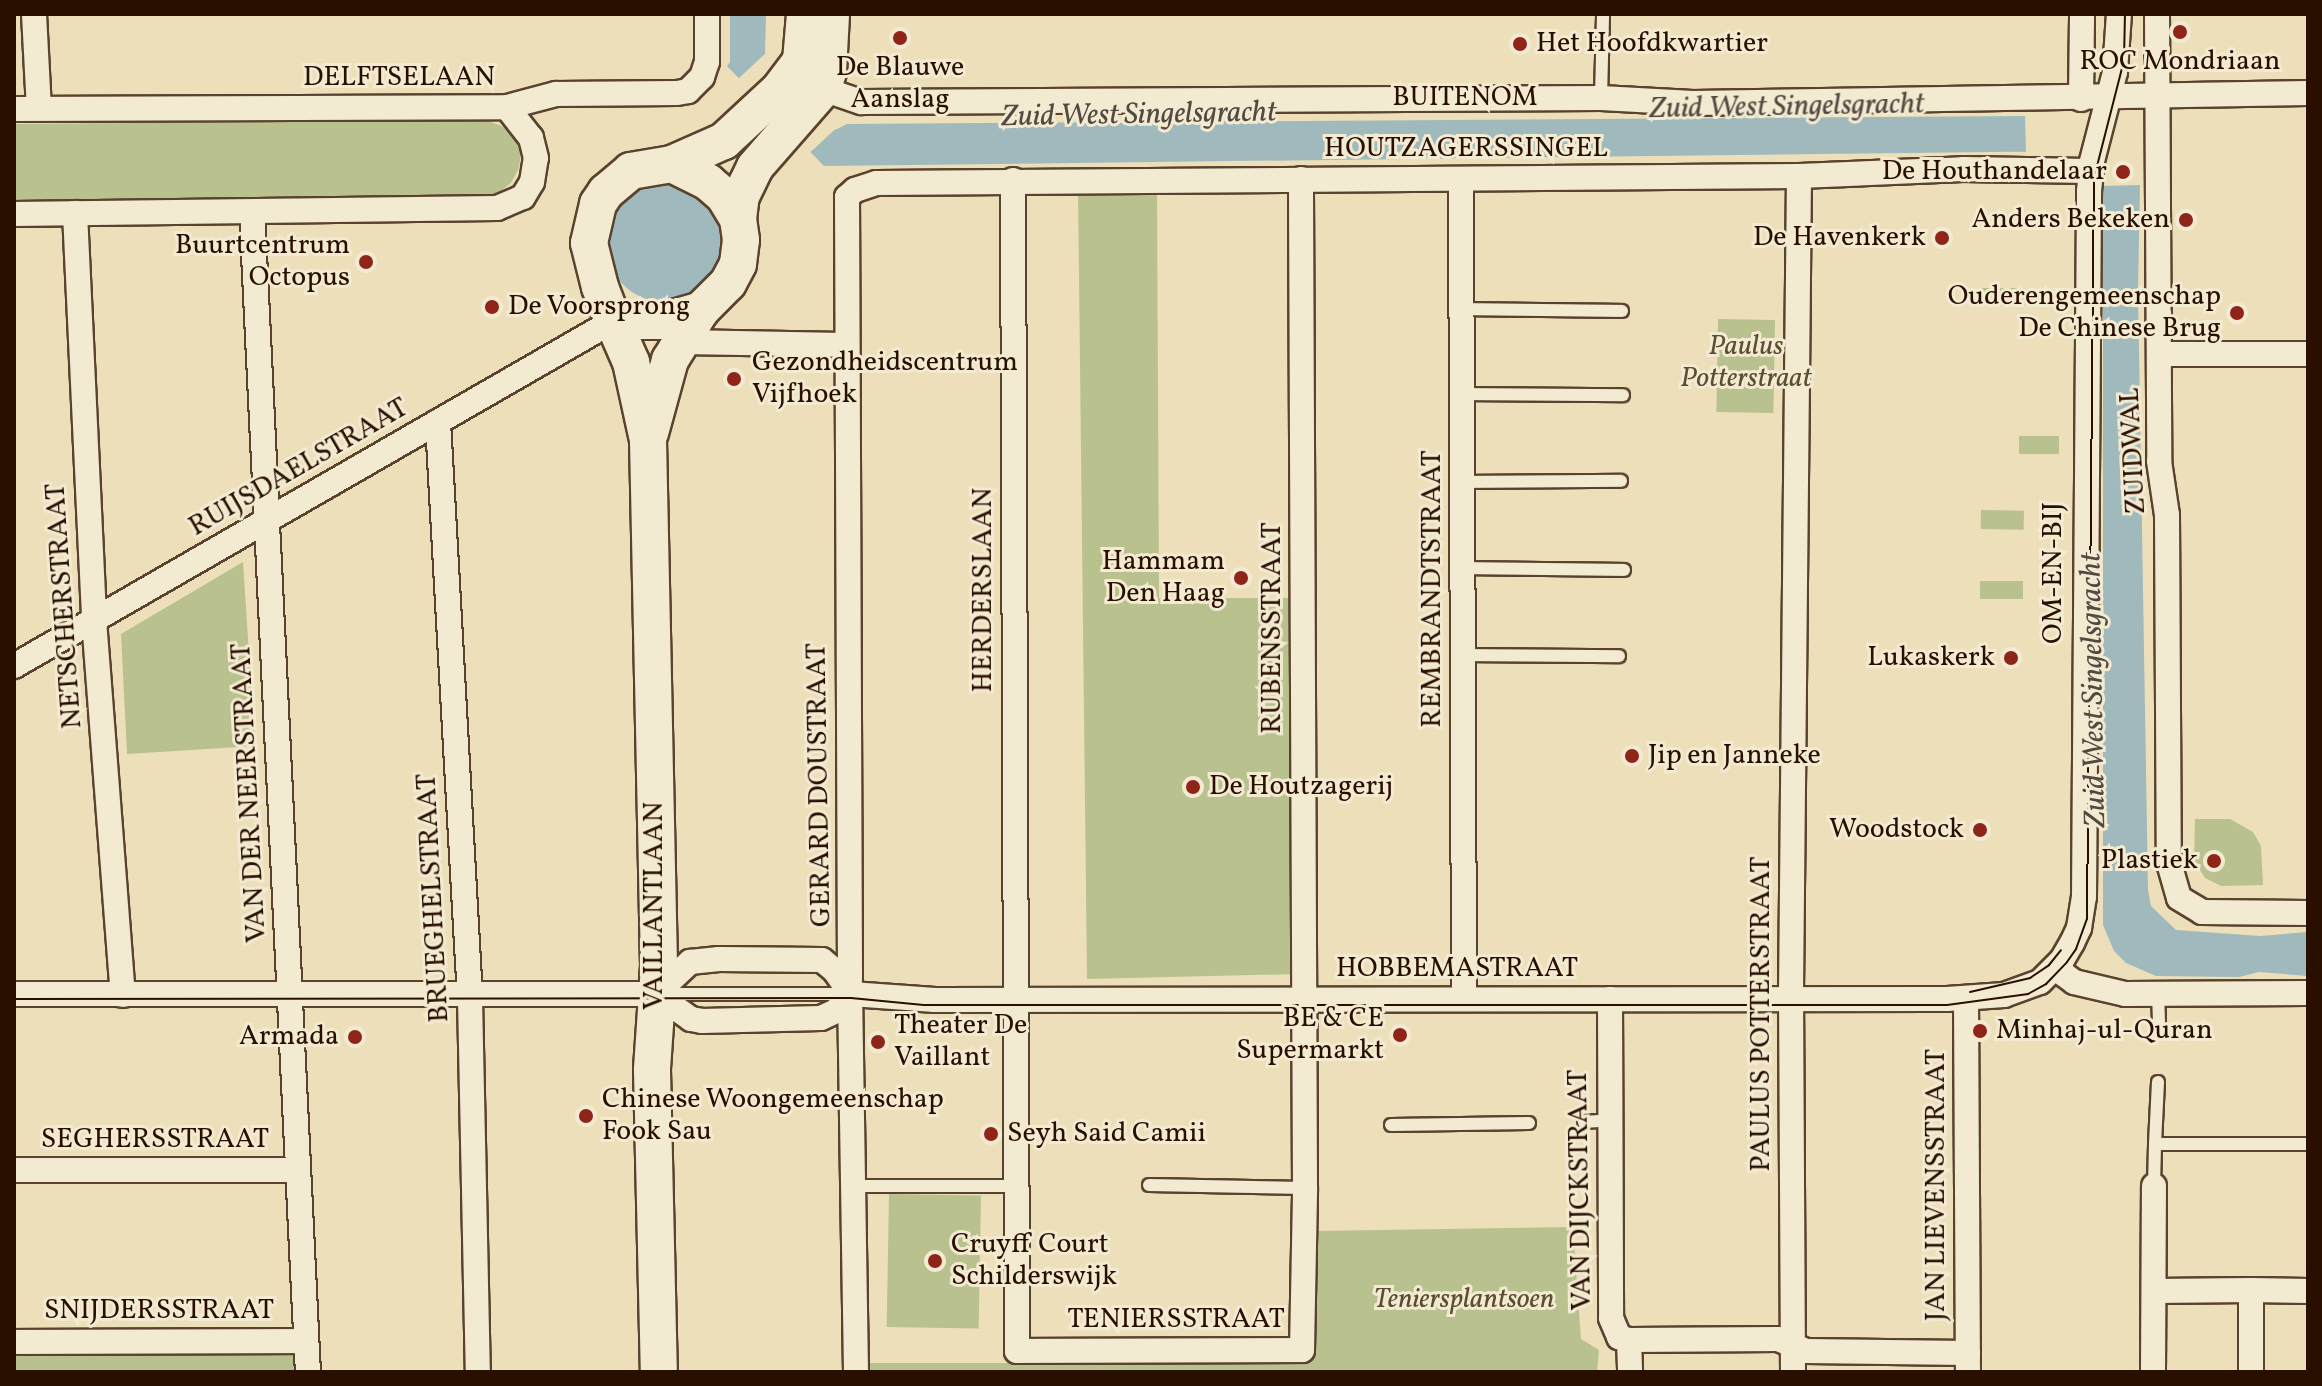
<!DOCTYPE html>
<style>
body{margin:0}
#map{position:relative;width:2322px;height:1386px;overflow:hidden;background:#ecdfba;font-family:Vollkorn,serif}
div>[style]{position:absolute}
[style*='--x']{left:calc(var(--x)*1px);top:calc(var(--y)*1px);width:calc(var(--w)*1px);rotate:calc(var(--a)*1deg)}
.green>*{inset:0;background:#b9c18f;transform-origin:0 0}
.water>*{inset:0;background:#9fb9bc}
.round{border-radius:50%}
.pier>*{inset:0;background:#ecdfba;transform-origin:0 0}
.roads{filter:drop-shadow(2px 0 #5a432e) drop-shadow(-2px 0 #5a432e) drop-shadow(0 2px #5a432e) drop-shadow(0 -2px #5a432e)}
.lane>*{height:12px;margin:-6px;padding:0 6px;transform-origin:6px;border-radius:6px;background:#f3ead2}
.street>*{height:24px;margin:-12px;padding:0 12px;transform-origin:12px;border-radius:12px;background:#f3ead2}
.secondary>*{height:36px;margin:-18px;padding:0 18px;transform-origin:18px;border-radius:18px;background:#f3ead2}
.tram>*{height:2px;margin:-1px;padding:0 1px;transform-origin:1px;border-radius:1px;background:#290f00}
.dots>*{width:22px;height:22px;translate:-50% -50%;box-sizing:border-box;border:4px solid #f3ead2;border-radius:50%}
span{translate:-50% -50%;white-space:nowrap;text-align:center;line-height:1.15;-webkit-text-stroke:6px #f3ead2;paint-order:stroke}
.poi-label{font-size:28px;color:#290f00}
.left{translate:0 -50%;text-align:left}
.right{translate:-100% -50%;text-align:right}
.street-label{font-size:28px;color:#290f00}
.park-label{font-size:28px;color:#5b4d32;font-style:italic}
.water-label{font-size:30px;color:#524a42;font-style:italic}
.frame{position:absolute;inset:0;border:16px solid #290f00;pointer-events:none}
</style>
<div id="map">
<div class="green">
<i style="clip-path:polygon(485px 120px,502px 126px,514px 138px,521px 152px,519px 168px,511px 183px,493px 197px,14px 203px,14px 124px)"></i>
<i style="clip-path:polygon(1078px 187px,1157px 187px,1159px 598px,1302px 598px,1297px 974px,1087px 979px)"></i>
<i style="left:1982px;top:288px;width:43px;height:18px"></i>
<i style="left:1718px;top:319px;width:57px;height:93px;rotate:1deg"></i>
<i style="left:2019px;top:436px;width:40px;height:18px"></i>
<i style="left:1981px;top:510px;width:43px;height:19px;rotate:1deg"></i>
<i style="clip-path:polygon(243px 562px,255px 746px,127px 754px,121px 634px)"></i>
<i style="left:1980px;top:581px;width:43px;height:18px"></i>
<i style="clip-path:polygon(2195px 819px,2230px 819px,2253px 832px,2261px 846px,2263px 885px,2221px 886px,2205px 878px,2194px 860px)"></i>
<i style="left:889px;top:1194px;width:92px;height:133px;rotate:1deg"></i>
<i style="clip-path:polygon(1573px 1227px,1581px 1339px,1599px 1350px,1597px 1372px,863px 1372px,863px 1363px,1309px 1363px,1315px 1231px)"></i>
<i style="clip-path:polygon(284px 1348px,294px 1356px,295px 1372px,14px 1372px,14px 1349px)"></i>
</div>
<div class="water">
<i style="clip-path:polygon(730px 14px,766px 14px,765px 53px,835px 130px,847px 124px,2025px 116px,2140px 184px,2138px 291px,2148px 890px,2151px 906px,2176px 930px,2260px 936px,2308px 932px,2308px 976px,2259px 972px,2239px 977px,2156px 976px,2126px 963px,2114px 951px,2103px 925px,2103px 179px,2084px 154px,2069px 151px,824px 166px,727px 66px,730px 62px)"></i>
<i class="round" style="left:606px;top:184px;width:118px;height:118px"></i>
</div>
<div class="pier">
<i style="left:767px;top:52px;width:103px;height:40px;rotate:47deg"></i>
<i style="clip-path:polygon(2025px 116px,2078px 116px,2112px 130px,2135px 158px,2141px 185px,2103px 186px,2100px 173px,2076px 153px,2026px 153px)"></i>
</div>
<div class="roads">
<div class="lane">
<i style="--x:1601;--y:98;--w:84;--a:-88.6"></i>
<i style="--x:1462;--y:309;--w:160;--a:0.7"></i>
<i style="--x:1462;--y:394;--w:161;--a:0.4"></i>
<i style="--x:1463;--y:482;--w:158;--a:-0.4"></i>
<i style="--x:1463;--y:568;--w:161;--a:0.7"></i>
<i style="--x:1463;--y:655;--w:156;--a:0.4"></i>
<i style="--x:2158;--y:993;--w:33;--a:88"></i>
<i style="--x:663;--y:994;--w:186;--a:0"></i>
<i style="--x:2158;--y:1082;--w:62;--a:92.8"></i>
<i style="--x:2155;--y:1144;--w:153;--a:0"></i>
<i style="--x:1584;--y:1122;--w:26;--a:-4"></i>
<i style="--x:1391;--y:1125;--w:138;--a:-0.8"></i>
<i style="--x:1149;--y:1185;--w:156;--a:1.1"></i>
<i style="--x:854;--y:1186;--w:162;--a:0"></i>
<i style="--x:2154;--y:1186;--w:42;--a:-88.6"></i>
</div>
<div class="street">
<i style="--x:34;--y:14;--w:94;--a:87"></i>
<i style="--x:2157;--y:14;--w:447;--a:89.7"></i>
<i style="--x:2159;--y:461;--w:55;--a:81.6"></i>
<i style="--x:2167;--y:515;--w:348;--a:89.7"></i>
<i style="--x:2169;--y:863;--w:36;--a:74"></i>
<i style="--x:2179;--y:898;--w:27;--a:31"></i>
<i style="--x:2202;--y:912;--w:106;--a:0.5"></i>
<i style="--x:823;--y:89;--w:40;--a:18.9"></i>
<i style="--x:861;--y:102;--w:740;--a:-0.31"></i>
<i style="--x:1601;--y:98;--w:92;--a:3.1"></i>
<i style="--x:1693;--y:103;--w:615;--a:-0.93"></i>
<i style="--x:2081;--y:99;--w:85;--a:-89.3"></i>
<i style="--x:14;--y:109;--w:493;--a:-0.2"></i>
<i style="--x:507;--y:107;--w:51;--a:-14.9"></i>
<i style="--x:556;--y:94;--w:121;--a:-0.5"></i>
<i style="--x:677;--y:93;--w:11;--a:-10"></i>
<i style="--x:688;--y:91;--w:20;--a:-45"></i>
<i style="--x:702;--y:77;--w:16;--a:-72"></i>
<i style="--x:707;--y:62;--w:48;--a:-90"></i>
<i style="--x:1461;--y:179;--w:820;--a:89.79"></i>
<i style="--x:1013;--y:180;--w:1171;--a:89.8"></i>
<i style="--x:1017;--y:1351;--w:285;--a:-0.2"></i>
<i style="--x:1302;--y:1350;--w:162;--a:-88.9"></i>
<i style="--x:1305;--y:1188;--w:1009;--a:-90.23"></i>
<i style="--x:252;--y:212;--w:1161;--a:87.24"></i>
<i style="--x:75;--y:213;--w:407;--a:87.3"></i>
<i style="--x:94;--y:620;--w:376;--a:85.6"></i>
<i style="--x:14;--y:214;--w:483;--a:-0.7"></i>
<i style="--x:497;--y:208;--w:28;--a:-23"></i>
<i style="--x:523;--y:197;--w:17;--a:-59"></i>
<i style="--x:532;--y:182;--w:24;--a:-81"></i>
<i style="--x:536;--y:158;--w:21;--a:-104"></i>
<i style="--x:531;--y:138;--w:39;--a:-128"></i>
<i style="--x:679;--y:342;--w:167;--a:1"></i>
<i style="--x:2160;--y:354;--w:148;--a:0"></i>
<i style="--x:438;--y:422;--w:577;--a:86.82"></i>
<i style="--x:470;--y:998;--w:374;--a:88.8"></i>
<i style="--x:14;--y:666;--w:691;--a:-29.94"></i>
<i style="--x:2055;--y:968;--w:24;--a:36"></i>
<i style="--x:2074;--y:982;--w:52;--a:13.2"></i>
<i style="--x:2125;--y:994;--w:183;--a:-0.3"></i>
<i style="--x:14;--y:994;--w:642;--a:0"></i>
<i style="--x:656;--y:994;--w:47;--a:-43.3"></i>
<i style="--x:690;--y:962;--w:29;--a:-6"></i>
<i style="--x:719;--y:959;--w:103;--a:0.6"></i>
<i style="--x:822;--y:960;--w:17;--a:40"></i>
<i style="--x:835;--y:971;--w:28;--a:55"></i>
<i style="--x:656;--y:994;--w:43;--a:35.5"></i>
<i style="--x:691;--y:1019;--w:11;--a:10"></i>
<i style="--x:702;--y:1021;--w:119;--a:-1.4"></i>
<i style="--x:821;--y:1018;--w:17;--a:-25"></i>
<i style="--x:836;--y:1011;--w:23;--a:-49"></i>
<i style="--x:851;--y:994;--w:84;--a:4.1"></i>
<i style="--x:935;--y:1000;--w:1012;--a:-0.06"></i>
<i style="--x:1947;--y:999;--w:57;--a:-4"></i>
<i style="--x:2004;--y:995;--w:38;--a:-20"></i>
<i style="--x:2040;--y:982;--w:31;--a:-45"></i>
<i style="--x:2062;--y:960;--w:20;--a:-60"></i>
<i style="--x:2072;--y:943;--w:17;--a:-65"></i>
<i style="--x:2079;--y:928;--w:31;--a:-81"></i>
<i style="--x:2084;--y:897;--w:706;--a:-89.59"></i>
<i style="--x:2089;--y:191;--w:30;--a:-84"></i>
<i style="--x:2092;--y:161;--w:92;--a:-75.5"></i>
<i style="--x:2115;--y:72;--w:58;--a:-86.1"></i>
<i style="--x:1966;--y:998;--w:374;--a:89.7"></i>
<i style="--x:1610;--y:999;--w:319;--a:89.8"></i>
<i style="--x:1611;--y:1318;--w:21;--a:67"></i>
<i style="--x:1619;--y:1337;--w:10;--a:17"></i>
<i style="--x:1629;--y:1340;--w:149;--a:-0.4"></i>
<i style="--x:1778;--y:1339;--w:30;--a:23"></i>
<i style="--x:1806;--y:1351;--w:162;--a:0.7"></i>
<i style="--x:14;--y:1170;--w:283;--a:0"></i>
<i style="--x:2251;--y:1290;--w:57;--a:1"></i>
<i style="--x:2154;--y:1291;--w:97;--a:-0.6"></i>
<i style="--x:2251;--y:1290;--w:82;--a:90"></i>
<i style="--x:1629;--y:1340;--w:32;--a:88"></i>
<i style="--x:14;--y:1342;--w:291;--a:-0.2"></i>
<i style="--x:856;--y:1372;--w:396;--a:-90.9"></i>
<i style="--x:850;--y:976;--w:779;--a:-90.22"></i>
<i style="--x:847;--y:197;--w:11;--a:-41"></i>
<i style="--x:855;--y:190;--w:22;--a:-18"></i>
<i style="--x:876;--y:183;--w:923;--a:-0.43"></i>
<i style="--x:1799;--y:176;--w:164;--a:-2.4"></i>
<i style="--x:1963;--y:169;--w:127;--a:0.9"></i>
<i style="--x:1793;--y:1372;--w:379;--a:-90.3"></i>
<i style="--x:1791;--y:993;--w:817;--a:-89.44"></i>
<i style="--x:2153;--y:1372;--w:186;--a:-89.7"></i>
</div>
<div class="secondary">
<i style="--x:672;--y:164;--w:57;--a:-23.9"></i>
<i style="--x:724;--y:141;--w:75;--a:-42.8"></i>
<i style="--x:779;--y:90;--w:36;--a:-53"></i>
<i style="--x:801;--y:61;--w:47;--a:-85.1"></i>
<i style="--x:738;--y:219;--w:23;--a:-83"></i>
<i style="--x:741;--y:196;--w:32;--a:-64"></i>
<i style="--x:755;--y:167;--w:103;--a:-48.9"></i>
<i style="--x:823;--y:89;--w:18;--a:-74"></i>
<i style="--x:828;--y:72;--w:58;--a:-87"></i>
<i style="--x:613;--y:321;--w:50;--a:0"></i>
<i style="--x:663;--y:321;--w:40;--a:-16"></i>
<i style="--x:701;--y:310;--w:38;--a:-45"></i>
<i style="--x:728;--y:283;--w:21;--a:-62"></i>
<i style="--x:738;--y:264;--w:24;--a:-83"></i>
<i style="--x:741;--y:240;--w:21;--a:-98"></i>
<i style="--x:738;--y:219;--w:27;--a:-121"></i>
<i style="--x:724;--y:196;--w:21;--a:-139"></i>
<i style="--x:708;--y:182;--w:40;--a:-153.4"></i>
<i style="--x:672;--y:164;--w:42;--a:170.3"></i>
<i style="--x:631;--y:171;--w:33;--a:140"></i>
<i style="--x:606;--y:192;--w:14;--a:124"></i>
<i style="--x:598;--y:204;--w:40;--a:103"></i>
<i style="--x:589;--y:243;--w:45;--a:76"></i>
<i style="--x:600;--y:287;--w:36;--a:69"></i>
<i style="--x:613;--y:321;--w:45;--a:66.3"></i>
<i style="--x:631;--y:362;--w:80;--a:77.7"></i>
<i style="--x:648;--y:440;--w:526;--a:88.8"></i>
<i style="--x:659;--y:966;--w:104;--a:93.9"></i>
<i style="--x:652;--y:1070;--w:302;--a:88.7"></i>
<i style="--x:650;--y:433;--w:76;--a:-74.7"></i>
<i style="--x:670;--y:360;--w:59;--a:-58.2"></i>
</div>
</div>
<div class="tram">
<i style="--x:1970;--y:992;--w:62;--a:-13.1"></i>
<i style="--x:2030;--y:978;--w:23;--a:-34"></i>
<i style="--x:2049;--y:965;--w:19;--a:-51"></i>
<i style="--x:14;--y:999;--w:837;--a:-0.07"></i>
<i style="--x:851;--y:998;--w:73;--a:5.5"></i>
<i style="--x:924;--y:1005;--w:1023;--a:0"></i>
<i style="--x:1947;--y:1005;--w:82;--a:-7.7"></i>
<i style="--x:2028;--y:994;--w:21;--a:-29"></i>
<i style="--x:2046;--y:984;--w:30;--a:-46"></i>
<i style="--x:2067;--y:962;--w:16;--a:-55"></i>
<i style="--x:2076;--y:949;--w:32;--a:-70"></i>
<i style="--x:2087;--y:919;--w:741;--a:-89.46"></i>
<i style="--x:2094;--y:178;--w:122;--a:-75.7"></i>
<i style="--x:2124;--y:60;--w:46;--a:-88.8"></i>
</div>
<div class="dots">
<i style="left:2180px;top:32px;background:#8f2418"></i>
<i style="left:900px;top:38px;background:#8f2418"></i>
<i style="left:1520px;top:44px;background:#8f2418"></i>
<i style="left:2123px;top:172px;background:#8f2418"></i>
<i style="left:2186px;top:220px;background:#8f2418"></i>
<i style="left:1942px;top:238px;background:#8f2418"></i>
<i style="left:366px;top:262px;background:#8f2418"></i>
<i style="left:492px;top:307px;background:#8f2418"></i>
<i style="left:2237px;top:313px;background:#8f2418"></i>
<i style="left:734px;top:379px;background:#8f2418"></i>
<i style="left:1241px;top:578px;background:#8f2418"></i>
<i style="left:2011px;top:658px;background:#8f2418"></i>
<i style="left:1632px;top:756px;background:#8f2418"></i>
<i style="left:1193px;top:787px;background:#8f2418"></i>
<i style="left:1980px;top:830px;background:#8f2418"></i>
<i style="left:2214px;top:861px;background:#8f2418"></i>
<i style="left:1980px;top:1031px;background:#8f2418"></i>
<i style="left:1400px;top:1035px;background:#8f2418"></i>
<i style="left:355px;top:1037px;background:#8f2418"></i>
<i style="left:878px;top:1042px;background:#8f2418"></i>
<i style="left:586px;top:1116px;background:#8f2418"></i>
<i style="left:991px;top:1134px;background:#8f2418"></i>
<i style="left:935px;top:1261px;background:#8f2418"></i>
</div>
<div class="poi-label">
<span class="left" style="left:1536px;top:44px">Het Hoofdkwartier</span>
<span style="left:2180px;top:62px">ROC Mondriaan</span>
<span style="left:900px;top:84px">De Blauwe<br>Aanslag</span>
<span class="right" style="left:2107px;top:172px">De Houthandelaar</span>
<span class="right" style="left:2170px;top:220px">Anders Bekeken</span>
<span class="right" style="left:1926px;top:238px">De Havenkerk</span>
<span class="right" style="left:350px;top:262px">Buurtcentrum<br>Octopus</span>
<span class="right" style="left:2221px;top:313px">Ouderengemeenschap<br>De Chinese Brug</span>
<span class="left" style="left:508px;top:307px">De Voorsprong</span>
<span class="left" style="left:752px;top:379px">Gezondheidscentrum<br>Vijfhoek</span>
<span class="right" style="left:1225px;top:578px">Hammam<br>Den Haag</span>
<span class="right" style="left:1995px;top:658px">Lukaskerk</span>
<span class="left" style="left:1648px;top:756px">Jip en Janneke</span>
<span class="left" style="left:1209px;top:787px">De Houtzagerij</span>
<span class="right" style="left:1964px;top:830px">Woodstock</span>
<span class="right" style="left:2198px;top:861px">Plastiek</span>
<span class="right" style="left:1384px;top:1035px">BE &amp; CE<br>Supermarkt</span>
<span class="left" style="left:894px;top:1042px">Theater De<br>Vaillant</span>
<span class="left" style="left:1996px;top:1031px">Minhaj-ul-Quran</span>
<span class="right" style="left:339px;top:1037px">Armada</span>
<span class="left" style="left:602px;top:1116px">Chinese Woongemeenschap<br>Fook Sau</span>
<span class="left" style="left:1007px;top:1134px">Seyh Said Camii</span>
<span class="left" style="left:951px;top:1261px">Cruyff Court<br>Schilderswijk</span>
</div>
<div class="street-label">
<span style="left:399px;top:78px">DELFTSELAAN</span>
<span style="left:1465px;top:98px">BUITENOM</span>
<span style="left:1466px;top:149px">HOUTZAGERSSINGEL</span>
<span style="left:2134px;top:451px;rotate:-93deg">ZUIDWAL</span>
<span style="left:299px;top:468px;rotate:-30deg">RUIJSDAELSTRAAT</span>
<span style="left:2054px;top:573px;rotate:-90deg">OM-EN-BIJ</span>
<span style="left:1433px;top:589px;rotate:-90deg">REMBRANDTSTRAAT</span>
<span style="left:984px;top:590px;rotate:-90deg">HERDERSLAAN</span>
<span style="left:65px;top:606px;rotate:-94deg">NETSCHERSTRAAT</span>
<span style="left:1273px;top:628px;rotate:-90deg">RUBENSSTRAAT</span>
<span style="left:820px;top:785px;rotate:-91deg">GERARD DOUSTRAAT</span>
<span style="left:250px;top:793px;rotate:-93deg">VAN DER NEERSTRAAT</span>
<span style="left:434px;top:898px;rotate:-93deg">BRUEGHELSTRAAT</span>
<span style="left:655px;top:906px;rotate:-90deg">VAILLANTLAAN</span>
<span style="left:1457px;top:969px">HOBBEMASTRAAT</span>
<span style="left:1762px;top:1014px;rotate:-90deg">PAULUS POTTERSTRAAT</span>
<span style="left:155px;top:1140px">SEGHERSSTRAAT</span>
<span style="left:1937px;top:1185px;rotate:-90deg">JAN LIEVENSSTRAAT</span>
<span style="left:1581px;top:1190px;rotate:-91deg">VAN DIJCKSTRAAT</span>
<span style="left:159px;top:1311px">SNIJDERSSTRAAT</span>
<span style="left:1176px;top:1320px">TENIERSSTRAAT</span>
</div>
<div class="park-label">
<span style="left:1746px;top:363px">Paulus<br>Potterstraat</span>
<span style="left:1464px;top:1300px">Teniersplantsoen</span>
</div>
<div class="water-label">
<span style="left:1787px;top:107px;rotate:-1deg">Zuid West Singelsgracht</span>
<span style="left:1139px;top:115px;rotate:-1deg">Zuid West Singelsgracht</span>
<span style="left:2094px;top:690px;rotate:-91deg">Zuid West Singelsgracht</span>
</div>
<div class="frame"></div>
</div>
